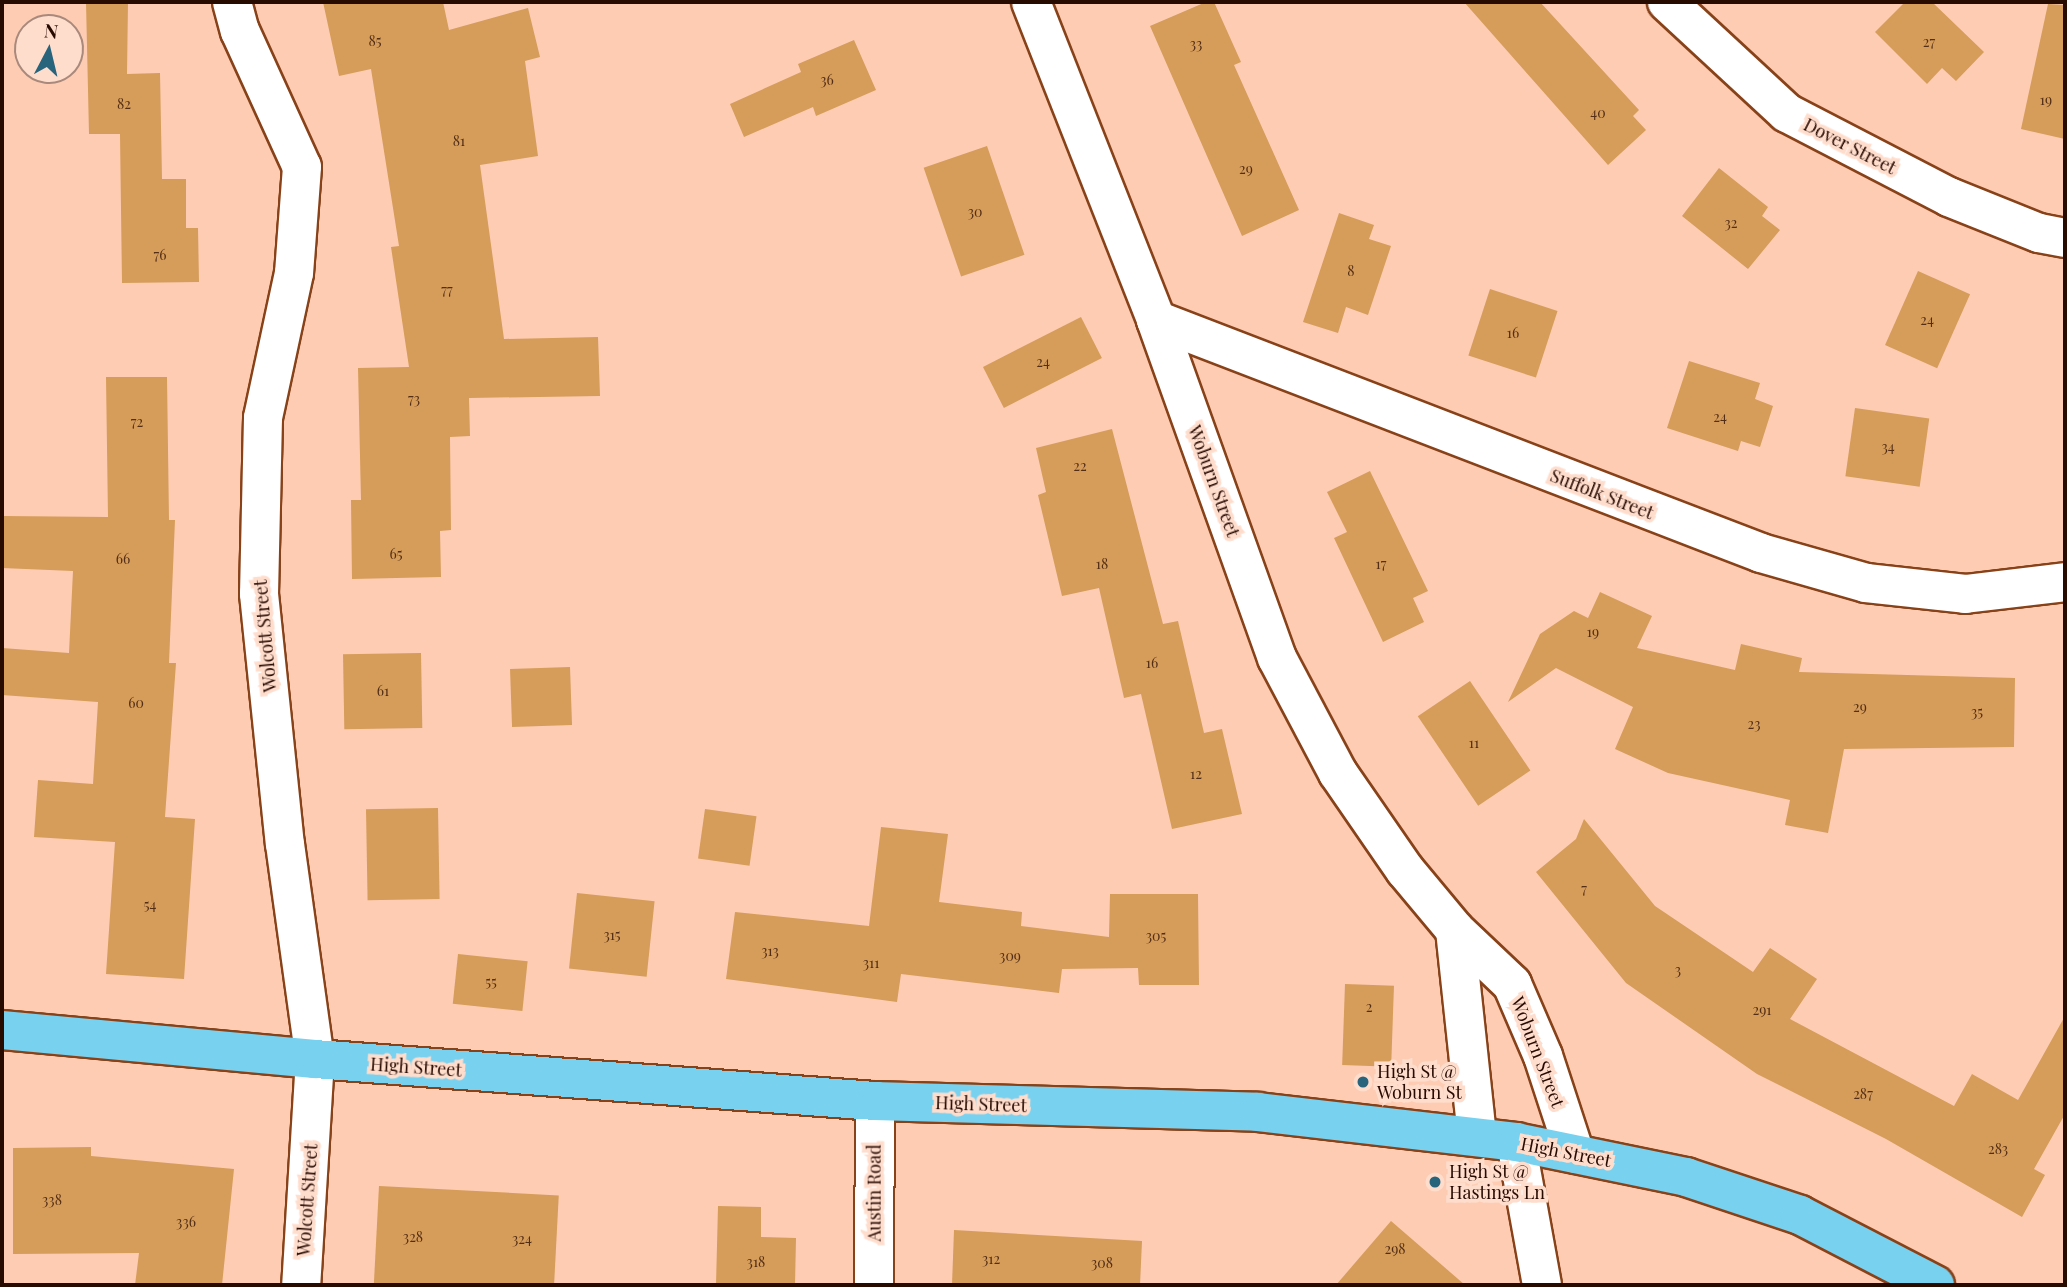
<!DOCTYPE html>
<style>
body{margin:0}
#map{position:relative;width:2067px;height:1287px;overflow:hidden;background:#fdccb3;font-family:"Playfair Display",serif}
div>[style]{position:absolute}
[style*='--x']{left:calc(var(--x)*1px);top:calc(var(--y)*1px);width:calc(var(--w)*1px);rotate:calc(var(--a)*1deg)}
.building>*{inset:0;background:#d69c59;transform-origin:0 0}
.roads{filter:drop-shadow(2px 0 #884219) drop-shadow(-2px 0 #884219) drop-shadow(0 2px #884219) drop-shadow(0 -2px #884219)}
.minor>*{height:38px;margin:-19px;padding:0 19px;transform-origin:19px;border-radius:19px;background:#fff}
.major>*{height:38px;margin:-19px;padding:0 19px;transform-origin:19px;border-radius:19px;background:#78d1ef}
.dots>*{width:19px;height:19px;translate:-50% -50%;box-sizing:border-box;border:4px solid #ffddcd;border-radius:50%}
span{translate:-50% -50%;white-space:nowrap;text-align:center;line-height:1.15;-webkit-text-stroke:7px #ffddcd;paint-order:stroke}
.number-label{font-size:14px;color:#532e16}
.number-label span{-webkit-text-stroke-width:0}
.street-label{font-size:18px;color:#270a00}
.poi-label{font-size:18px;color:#270a00}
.left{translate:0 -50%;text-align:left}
.frame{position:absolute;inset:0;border:4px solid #270a00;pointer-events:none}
.north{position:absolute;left:14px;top:14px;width:70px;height:70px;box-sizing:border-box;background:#ffddcd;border:2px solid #a9897b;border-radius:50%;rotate:7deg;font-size:19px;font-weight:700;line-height:28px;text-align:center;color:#270a00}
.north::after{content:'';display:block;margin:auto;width:24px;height:32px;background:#28647c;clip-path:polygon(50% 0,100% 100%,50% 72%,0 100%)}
</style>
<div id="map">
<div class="building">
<i style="clip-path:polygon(86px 2px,128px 2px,127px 74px,160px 73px,162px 179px,186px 179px,186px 228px,198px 228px,199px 282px,122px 283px,120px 134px,89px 134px)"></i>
<i style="clip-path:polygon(323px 2px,443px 2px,449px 30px,528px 8px,540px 57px,525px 61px,538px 156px,480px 165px,504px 339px,598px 337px,600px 396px,469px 398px,470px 436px,450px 437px,451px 530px,440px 531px,441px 577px,352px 579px,351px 500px,361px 500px,358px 368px,409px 367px,391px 247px,399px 246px,371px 69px,339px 76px)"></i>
<i style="clip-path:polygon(1206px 2px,1214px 2px,1241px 62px,1234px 65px,1299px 210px,1242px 236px,1150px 26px)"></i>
<i style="clip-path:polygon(1464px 2px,1540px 2px,1639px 110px,1633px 116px,1646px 130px,1608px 165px)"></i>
<i style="clip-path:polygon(1905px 2px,1932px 2px,1984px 52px,1956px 81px,1942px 68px,1927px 84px,1875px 32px)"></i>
<i style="clip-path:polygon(2048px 4px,2065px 5px,2065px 139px,2021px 129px)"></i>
<i style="clip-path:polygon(854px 40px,876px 90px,816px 116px,813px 107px,744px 137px,730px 104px,801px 72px,798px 64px)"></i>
<i style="left:987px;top:146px;width:115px;height:67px;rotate:71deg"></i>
<i style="clip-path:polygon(1719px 168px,1768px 207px,1762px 216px,1780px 230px,1748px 269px,1682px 216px)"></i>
<i style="clip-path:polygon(1339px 213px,1374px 225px,1369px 239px,1391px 246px,1368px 315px,1346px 307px,1338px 333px,1303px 322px)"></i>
<i style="left:1918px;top:271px;width:57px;height:81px;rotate:24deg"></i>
<i style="left:1490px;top:289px;width:71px;height:70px;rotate:18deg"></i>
<i style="left:1081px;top:317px;width:46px;height:110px;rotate:63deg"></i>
<i style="clip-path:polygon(1689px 361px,1760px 383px,1755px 399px,1773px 406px,1760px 447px,1741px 441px,1738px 451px,1667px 428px)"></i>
<i style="clip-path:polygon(106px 377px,167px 377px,169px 520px,175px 520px,169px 663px,176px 663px,165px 817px,195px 819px,184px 979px,106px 974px,115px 842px,34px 837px,38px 780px,93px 784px,98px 702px,2px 695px,2px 648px,69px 653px,73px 571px,2px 568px,2px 516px,108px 517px)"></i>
<i style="left:1855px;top:408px;width:75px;height:69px;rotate:8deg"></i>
<i style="clip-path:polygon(1112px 429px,1163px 624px,1178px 621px,1204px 733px,1222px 729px,1242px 814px,1172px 829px,1141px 694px,1124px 698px,1099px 588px,1062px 596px,1038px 495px,1046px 492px,1036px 448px)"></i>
<i style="clip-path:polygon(1370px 471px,1428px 591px,1413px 598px,1424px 622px,1383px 642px,1334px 538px,1347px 532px,1327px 492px)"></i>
<i style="clip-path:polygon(1600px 592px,1652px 616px,1637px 648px,1735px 670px,1741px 644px,1802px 658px,1799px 672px,2015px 678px,2014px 747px,1844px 749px,1828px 833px,1785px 825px,1790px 800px,1668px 773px,1615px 749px,1633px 707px,1556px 668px,1508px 702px,1540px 634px,1574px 611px,1588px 618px)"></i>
<i style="left:421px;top:653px;width:75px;height:78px;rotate:89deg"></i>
<i style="left:570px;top:667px;width:58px;height:60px;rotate:88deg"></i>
<i style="left:1470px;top:681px;width:108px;height:63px;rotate:56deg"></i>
<i style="left:438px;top:808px;width:91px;height:72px;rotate:89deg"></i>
<i style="left:705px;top:809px;width:52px;height:50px;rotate:8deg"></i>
<i style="clip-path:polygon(1584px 819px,1655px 906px,1753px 972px,1770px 948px,1817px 979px,1790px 1019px,1954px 1106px,1972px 1074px,2018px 1100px,2065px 1016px,2065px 1114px,2034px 1169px,2045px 1175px,2022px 1217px,1886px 1139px,1757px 1074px,1626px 983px,1536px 872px,1576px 839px)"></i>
<i style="clip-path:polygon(881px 827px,948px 834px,939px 902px,1022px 912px,1021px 926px,1109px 937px,1110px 894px,1198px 894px,1199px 985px,1139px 985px,1138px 968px,1062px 969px,1059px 993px,901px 974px,897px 1002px,726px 979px,735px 912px,869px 926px)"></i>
<i style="left:577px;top:893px;width:78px;height:76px;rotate:6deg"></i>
<i style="left:458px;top:954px;width:70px;height:50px;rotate:6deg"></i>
<i style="left:1345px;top:984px;width:49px;height:81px;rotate:2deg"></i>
<i style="clip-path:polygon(91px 1147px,91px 1156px,234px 1169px,222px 1285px,135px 1285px,139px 1253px,13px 1254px,13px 1148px)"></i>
<i style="left:379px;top:1186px;width:180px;height:99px;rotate:3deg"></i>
<i style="clip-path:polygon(718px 1206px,761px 1207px,761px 1237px,796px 1238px,795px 1285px,716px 1285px)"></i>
<i style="clip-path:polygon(1391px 1221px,1465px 1285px,1336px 1285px)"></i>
<i style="clip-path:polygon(954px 1230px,1142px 1241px,1140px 1285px,952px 1285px)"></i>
</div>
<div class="roads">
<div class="minor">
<i style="--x:232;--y:2;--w:30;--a:75"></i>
<i style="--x:240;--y:31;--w:149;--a:65.5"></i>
<i style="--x:302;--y:167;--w:106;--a:94.3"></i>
<i style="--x:294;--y:273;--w:148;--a:102.1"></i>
<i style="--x:263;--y:418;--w:176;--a:91.3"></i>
<i style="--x:259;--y:594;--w:251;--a:84.1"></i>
<i style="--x:285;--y:844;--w:217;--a:82.1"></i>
<i style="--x:315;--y:1059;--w:226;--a:93.5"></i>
<i style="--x:1031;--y:2;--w:342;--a:68.5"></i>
<i style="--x:1156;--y:320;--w:359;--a:70.3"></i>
<i style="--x:1277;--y:658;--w:130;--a:62.1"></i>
<i style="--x:1338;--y:773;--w:118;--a:55.4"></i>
<i style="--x:1405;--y:870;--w:78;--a:50.2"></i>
<i style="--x:1455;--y:930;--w:79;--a:43.5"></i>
<i style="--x:1512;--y:984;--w:78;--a:66.7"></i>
<i style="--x:1543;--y:1056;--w:103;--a:71.9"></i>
<i style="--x:1667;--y:2;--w:163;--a:42.8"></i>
<i style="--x:1787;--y:113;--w:182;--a:27.4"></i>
<i style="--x:1949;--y:197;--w:97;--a:21.8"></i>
<i style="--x:2039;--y:233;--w:26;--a:11"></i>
<i style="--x:1156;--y:320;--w:648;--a:21.06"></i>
<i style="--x:1761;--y:553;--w:109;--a:15.9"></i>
<i style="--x:1866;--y:583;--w:100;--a:6.3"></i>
<i style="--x:1965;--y:594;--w:101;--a:-6.8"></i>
<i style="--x:1455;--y:930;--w:208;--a:83.9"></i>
<i style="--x:1516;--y:1142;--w:145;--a:79.7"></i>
<i style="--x:874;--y:1285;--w:184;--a:-89.7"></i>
</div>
<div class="major">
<i style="--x:2;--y:1030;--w:314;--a:5.3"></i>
<i style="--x:315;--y:1059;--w:562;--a:4.29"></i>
<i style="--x:875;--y:1101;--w:383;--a:1.6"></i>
<i style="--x:1258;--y:1112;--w:260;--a:6.6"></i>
<i style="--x:1516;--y:1142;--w:174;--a:11.6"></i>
<i style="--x:1686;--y:1177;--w:120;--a:18.4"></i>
<i style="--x:1800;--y:1215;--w:152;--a:27.4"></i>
</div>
</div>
<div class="dots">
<i style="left:1363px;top:1082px;background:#28647c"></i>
<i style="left:1435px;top:1182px;background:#28647c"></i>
</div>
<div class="number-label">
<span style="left:375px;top:41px">85</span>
<span style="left:1929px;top:42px">27</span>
<span style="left:1196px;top:44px">33</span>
<span style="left:827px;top:80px">36</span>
<span style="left:2046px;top:100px">19</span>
<span style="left:124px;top:104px">82</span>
<span style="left:1598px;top:113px">40</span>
<span style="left:459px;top:141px">81</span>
<span style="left:1246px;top:169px">29</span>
<span style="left:975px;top:212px">30</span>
<span style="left:1731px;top:223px">32</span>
<span style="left:160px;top:255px">76</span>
<span style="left:1351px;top:271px">8</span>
<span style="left:447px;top:290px">77</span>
<span style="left:1927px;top:320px">24</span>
<span style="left:1513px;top:333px">16</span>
<span style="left:1043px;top:362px">24</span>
<span style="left:414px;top:399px">73</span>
<span style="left:1720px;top:417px">24</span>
<span style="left:137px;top:422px">72</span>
<span style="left:1888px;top:447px">34</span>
<span style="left:1080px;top:466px">22</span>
<span style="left:396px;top:554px">65</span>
<span style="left:123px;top:559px">66</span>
<span style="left:1102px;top:564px">18</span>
<span style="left:1381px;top:564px">17</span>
<span style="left:1593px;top:632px">19</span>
<span style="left:1152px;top:663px">16</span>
<span style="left:383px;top:691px">61</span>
<span style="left:136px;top:703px">60</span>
<span style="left:1860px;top:707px">29</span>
<span style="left:1977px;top:712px">35</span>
<span style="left:1754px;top:724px">23</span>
<span style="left:1474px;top:743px">11</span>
<span style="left:1196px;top:774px">12</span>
<span style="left:1584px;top:889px">7</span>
<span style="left:150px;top:905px">54</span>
<span style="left:612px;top:935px">315</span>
<span style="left:1156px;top:936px">305</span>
<span style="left:770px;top:951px">313</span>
<span style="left:1010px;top:956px">309</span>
<span style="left:871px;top:963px">311</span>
<span style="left:1678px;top:970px">3</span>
<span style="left:491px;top:982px">55</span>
<span style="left:1369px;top:1007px">2</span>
<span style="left:1762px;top:1010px">291</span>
<span style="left:1863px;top:1094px">287</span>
<span style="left:1998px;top:1149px">283</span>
<span style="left:52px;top:1200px">338</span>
<span style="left:186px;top:1222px">336</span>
<span style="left:413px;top:1237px">328</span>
<span style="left:522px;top:1239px">324</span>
<span style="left:1395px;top:1249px">298</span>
<span style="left:991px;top:1259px">312</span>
<span style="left:756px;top:1262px">318</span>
<span style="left:1102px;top:1263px">308</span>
</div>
<div class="street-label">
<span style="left:1850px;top:146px;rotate:27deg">Dover Street</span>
<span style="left:1214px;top:481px;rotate:70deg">Woburn Street</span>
<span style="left:1602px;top:494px;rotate:21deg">Suffolk Street</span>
<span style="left:265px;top:636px;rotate:-95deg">Wolcott Street</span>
<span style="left:1538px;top:1052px;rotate:69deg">Woburn Street</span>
<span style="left:416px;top:1067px;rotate:4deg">High Street</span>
<span style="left:981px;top:1104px;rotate:2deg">High Street</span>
<span style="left:1566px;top:1152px;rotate:11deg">High Street</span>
<span style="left:874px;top:1193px;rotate:-90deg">Austin Road</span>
<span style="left:307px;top:1200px;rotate:-86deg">Wolcott Street</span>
</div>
<div class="poi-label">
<span class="left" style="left:1377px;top:1082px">High St @<br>Woburn St</span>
<span class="left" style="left:1449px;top:1182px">High St @<br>Hastings Ln</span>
</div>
<div class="frame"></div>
<div class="north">N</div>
</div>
